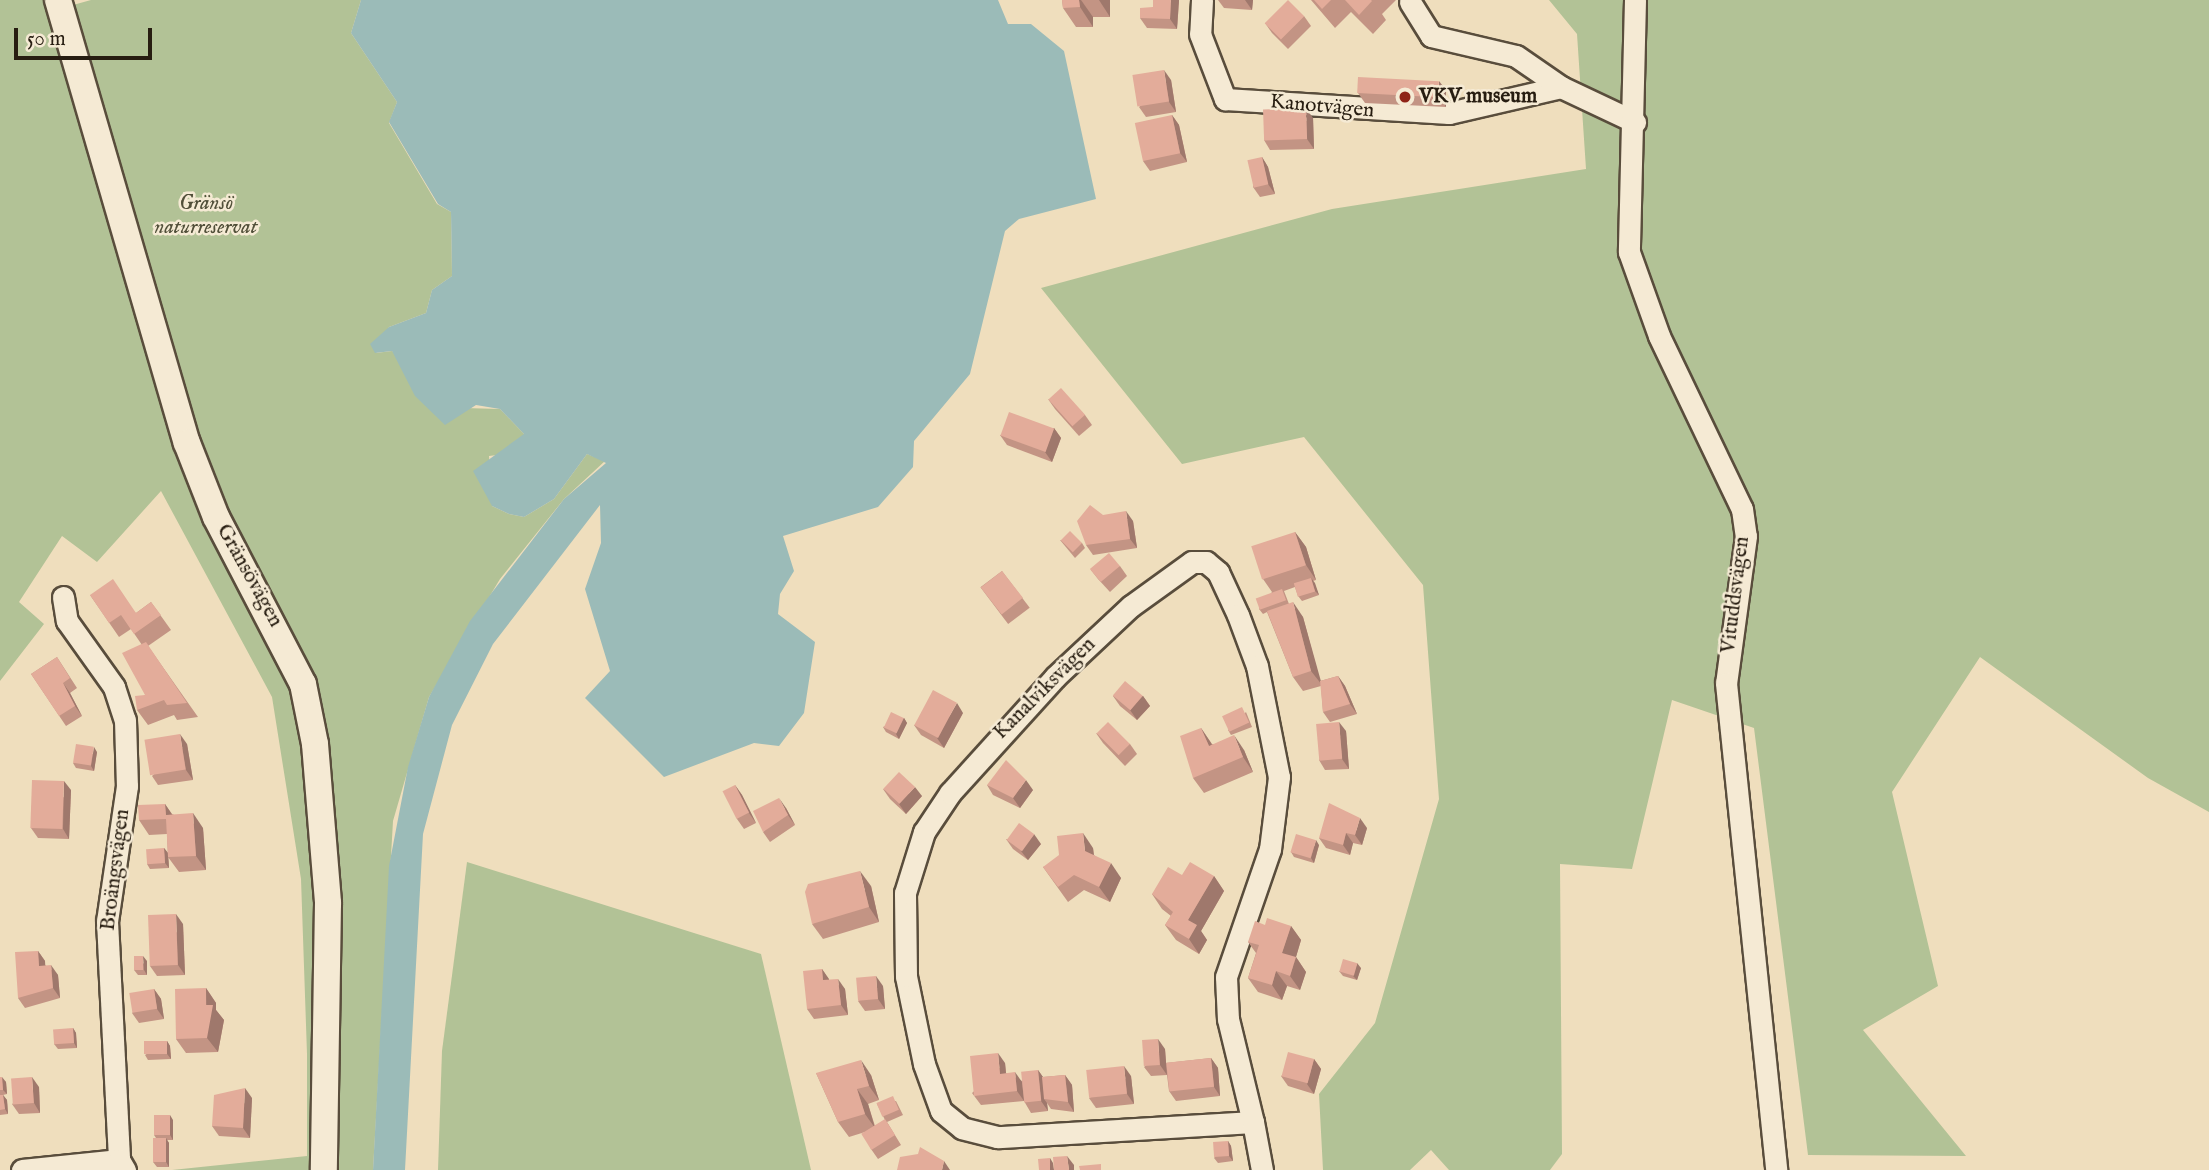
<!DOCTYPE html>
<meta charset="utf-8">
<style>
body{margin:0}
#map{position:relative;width:2209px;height:1170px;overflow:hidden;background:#efdebd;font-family:"IM FELL English",serif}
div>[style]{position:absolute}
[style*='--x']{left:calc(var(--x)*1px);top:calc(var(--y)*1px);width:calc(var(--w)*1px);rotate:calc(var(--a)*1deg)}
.green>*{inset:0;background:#b2c296}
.water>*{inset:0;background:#9bbbb8}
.roads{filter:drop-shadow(2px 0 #594d3c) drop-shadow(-2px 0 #594d3c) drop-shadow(0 2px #594d3c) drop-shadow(0 -2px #594d3c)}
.minor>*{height:21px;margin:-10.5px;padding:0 10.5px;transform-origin:10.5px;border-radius:10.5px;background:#f5ead4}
.tertiary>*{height:26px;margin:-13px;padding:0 13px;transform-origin:13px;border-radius:13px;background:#f5ead4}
.wall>*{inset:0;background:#c39484;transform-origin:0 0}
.shaded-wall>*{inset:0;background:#9f786c}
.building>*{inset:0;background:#e3ac9a;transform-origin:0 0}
.dots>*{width:19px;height:19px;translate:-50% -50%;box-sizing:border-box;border:4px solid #f5ead4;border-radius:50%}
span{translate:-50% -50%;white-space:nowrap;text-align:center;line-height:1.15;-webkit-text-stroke:5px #f5ead4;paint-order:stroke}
.poi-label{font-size:21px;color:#271d11;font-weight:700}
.left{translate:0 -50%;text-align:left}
.street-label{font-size:21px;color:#271d11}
.park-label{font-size:21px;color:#514f39;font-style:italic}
.scale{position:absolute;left:14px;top:28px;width:138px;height:32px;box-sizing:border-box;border:4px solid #271d11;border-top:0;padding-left:9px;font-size:21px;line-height:24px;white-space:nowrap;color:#271d11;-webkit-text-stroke:5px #f5ead4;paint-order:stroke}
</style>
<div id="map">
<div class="green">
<i style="clip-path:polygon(0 0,71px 0,73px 5px,91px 0,361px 0,351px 33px,397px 102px,389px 123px,437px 204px,451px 212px,452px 276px,432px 290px,426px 313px,389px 327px,376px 353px,392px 351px,464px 408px,500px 409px,525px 435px,505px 454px,489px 456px,492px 506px,509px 514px,524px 517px,554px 499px,587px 454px,605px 461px,564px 499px,500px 579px,429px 697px,393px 821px,373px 1170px,172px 1170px,307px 1156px,307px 1054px,301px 879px,272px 697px,161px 491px,97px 562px,62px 536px,19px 602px,44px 624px,0 681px)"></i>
<i style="clip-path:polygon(1549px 0,2209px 0,2209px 812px,2148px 778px,1980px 657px,1892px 792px,1938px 986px,1863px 1030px,1966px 1156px,1808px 1155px,1754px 728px,1672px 700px,1632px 869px,1560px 864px,1562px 1154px,1550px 1170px,1449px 1170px,1431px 1150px,1410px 1170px,1323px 1170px,1319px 1094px,1375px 1023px,1439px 799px,1423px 585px,1304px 437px,1182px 464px,1041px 288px,1332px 209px,1586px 169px,1577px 34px)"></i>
<i style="clip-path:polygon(467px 862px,761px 954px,811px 1170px,438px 1170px,442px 1051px)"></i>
</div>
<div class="water">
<i style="clip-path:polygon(361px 0,998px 0,1008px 24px,1031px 24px,1064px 51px,1096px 199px,1019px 219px,1005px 231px,970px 374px,914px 441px,913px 467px,878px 507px,783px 536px,794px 571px,780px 594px,778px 614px,815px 642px,804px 713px,779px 746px,754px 743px,664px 777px,585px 698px,610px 671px,585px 589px,601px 543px,600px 505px,493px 644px,452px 725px,423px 834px,405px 1170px,373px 1170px,389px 866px,408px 767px,429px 697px,470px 621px,564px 499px,606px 463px,587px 454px,554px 499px,524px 517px,509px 514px,492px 506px,473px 471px,524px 434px,500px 409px,476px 405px,445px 425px,415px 396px,392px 351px,375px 353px,370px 344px,389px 327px,426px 313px,432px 290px,452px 276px,451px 212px,438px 204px,389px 122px,397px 102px,351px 33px)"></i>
</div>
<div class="roads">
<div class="minor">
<i style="--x:1202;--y:0;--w:34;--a:93"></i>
<i style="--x:1200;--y:34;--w:70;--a:69"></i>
<i style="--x:1225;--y:99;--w:224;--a:3.6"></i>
<i style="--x:1449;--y:113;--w:115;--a:-13.1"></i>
<i style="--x:1561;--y:87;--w:82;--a:25.3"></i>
<i style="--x:1635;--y:0;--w:252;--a:91.4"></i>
<i style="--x:1629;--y:252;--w:89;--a:70.3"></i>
<i style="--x:1659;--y:336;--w:192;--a:64.4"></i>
<i style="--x:1742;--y:509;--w:27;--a:82"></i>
<i style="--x:1746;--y:536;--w:148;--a:97.7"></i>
<i style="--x:1726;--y:683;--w:490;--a:84.1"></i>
<i style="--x:1410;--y:2;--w:40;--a:58"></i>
<i style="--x:1431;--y:36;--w:87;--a:13.2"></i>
<i style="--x:1516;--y:56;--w:55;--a:34.6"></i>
<i style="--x:63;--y:597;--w:24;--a:81"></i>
<i style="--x:67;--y:621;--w:81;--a:54.5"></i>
<i style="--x:114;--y:687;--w:35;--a:72"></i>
<i style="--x:125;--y:720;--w:66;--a:88.3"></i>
<i style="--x:127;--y:786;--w:136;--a:98.4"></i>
<i style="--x:107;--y:921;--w:239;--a:87.1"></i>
<i style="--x:1253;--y:1122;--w:256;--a:176.6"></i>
<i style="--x:997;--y:1137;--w:36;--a:-166"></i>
<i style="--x:962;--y:1128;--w:27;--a:-141"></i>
<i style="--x:941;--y:1111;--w:50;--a:-109.9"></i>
<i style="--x:924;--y:1064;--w:90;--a:-101.6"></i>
<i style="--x:906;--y:976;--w:83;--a:-90.7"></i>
<i style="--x:905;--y:893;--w:64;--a:-72.7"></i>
<i style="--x:924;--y:832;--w:47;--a:-56.3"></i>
<i style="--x:950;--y:793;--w:156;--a:-47.8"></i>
<i style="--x:1055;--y:677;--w:104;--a:-43.1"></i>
<i style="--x:1131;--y:606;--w:75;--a:-35.8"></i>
<i style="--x:1192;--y:562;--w:14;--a:0"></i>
<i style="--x:1206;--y:562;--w:16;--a:40"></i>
<i style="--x:1218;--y:572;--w:47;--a:65.1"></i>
<i style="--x:1238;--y:615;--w:54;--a:69.6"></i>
<i style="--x:1257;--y:666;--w:113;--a:78.8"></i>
<i style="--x:1279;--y:777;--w:73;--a:97.1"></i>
<i style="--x:1270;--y:849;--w:135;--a:109"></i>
<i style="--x:1226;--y:977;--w:42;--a:87.3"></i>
<i style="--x:1228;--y:1019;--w:106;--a:76.4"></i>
<i style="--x:1253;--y:1122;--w:49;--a:79.4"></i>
<i style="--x:22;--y:1170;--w:98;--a:-5.9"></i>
<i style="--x:119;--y:1160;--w:12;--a:59"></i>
</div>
<div class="tertiary">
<i style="--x:58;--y:0;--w:461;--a:73.8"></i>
<i style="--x:187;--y:443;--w:79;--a:68.6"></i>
<i style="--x:216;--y:517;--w:188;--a:62.5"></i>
<i style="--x:303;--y:684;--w:61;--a:78.7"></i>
<i style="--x:315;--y:744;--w:160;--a:85.3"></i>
<i style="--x:328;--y:903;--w:267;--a:90.9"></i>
</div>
</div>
<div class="wall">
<i style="clip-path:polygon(1062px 0,1110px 0,1110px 17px,1093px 17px,1093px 27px,1076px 27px,1063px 8px)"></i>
<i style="clip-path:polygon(1179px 0,1177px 29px,1147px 28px,1140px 18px,1153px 7px)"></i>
<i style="clip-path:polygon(1218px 0,1253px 0,1252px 10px,1224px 8px)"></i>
<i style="clip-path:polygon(1311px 0,1396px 0,1382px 14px,1386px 20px,1373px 34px,1351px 12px,1335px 28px)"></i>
<i style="clip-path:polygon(1304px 16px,1311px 26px,1288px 49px,1272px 33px,1265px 23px)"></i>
<i style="clip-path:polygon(1171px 80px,1176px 112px,1146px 117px,1139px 107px)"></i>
<i style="clip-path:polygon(1446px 90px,1446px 107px,1365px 103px,1358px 93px)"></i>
<i style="clip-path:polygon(1172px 115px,1179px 125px,1187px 162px,1150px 171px,1143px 161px)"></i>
<i style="clip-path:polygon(1313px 118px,1314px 149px,1270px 150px,1264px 140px)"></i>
<i style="clip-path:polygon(1262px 157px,1268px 167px,1275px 194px,1260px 197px,1253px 187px)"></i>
<i style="clip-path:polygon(1048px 399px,1085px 415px,1092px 425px,1079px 436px,1055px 409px)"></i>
<i style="clip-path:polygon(1054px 428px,1061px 438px,1052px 462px,1007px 445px,1000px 435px)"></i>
<i style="clip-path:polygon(1103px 515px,1133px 521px,1137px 548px,1093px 555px,1086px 545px)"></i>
<i style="clip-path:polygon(1295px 532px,1306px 547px,1316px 580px,1313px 581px,1319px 595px,1302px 601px,1298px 596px,1295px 587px,1284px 591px,1289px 604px,1303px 617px,1320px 681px,1338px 676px,1345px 686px,1357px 714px,1330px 722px,1323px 712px,1321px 686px,1303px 691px,1293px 677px,1267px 612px,1263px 614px,1259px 609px,1272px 592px,1263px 579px)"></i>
<i style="clip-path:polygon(1060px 540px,1082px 543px,1085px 548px,1075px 558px)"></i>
<i style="clip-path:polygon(1120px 566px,1127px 576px,1110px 592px,1098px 579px,1091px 570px)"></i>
<i style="left:1002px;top:571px;width:46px;height:27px;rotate:53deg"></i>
<i style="clip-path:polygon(90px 595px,136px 613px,151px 602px,171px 630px,148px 646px,198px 717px,177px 720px,174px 715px,148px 725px,137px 710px,145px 695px,142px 645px,131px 629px,119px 637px)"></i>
<i style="clip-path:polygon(57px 657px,77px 688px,70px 693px,82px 716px,66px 726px,31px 674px)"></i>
<i style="clip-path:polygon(1113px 696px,1143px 696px,1150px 706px,1137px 720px,1120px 706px)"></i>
<i style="clip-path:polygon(1246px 712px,1252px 727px,1231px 735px,1228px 730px)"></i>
<i style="clip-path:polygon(963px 713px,944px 748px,921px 735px,914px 725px)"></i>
<i style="clip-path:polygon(904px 718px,907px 723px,899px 739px,886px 732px,883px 727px)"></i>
<i style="clip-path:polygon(1201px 728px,1212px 744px,1244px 750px,1253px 772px,1204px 793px,1193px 778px)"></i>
<i style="clip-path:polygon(1346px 731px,1349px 769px,1325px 770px,1319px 760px)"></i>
<i style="clip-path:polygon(1096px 733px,1130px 744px,1137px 754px,1125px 766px,1103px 743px)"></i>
<i style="clip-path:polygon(187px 744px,193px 780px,158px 785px,152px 776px)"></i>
<i style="clip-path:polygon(97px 752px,94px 771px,76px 768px,73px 763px)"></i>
<i style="clip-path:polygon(735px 785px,742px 795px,756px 823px,744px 829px,737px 819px)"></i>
<i style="clip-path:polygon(987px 785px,1033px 790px,1020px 808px,993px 795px)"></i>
<i style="clip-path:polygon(883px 789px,922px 796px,906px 814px,890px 799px)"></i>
<i style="clip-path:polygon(71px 790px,69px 839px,38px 838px,31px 828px)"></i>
<i style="clip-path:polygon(165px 804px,172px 814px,203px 828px,206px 870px,179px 872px,168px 857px,167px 834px,149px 835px,139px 820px)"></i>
<i style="clip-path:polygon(786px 808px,795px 825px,770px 842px,763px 832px)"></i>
<i style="clip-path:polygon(1367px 828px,1362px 845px,1353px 843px,1350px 855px,1326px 848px,1319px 838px)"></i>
<i style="clip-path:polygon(1006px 839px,1041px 844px,1028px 860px,1013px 849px)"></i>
<i style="clip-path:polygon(1319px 845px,1314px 863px,1294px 857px,1291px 852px)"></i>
<i style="clip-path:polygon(164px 848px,168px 853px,169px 868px,150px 869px,147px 864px)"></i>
<i style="clip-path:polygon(1093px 848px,1094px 855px,1121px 878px,1110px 902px,1084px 890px,1068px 902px,1043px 867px)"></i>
<i style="clip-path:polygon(1214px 876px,1224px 891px,1201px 931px,1207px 940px,1199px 954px,1176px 940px,1165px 925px,1171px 916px,1162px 909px,1152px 894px)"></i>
<i style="clip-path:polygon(871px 886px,879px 922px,823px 939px,812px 924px)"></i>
<i style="clip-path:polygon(183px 924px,185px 975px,157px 976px,150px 966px)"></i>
<i style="clip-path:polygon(1265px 925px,1291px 926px,1301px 940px,1296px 957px,1306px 972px,1300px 990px,1287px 986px,1282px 1000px,1258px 992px,1248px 978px,1256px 953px,1248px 942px)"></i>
<i style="clip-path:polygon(38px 951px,45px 961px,45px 965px,58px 975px,60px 998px,25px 1008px,18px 998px)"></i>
<i style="clip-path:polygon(147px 961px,147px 975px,138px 975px,134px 970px)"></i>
<i style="clip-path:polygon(1361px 968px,1357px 980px,1343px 976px,1339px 971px)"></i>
<i style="clip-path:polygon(822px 969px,829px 980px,845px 989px,848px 1015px,814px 1019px,807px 1009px)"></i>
<i style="clip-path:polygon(883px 986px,885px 1009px,865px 1011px,858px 1001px)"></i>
<i style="clip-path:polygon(206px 988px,216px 1003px,216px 1010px,224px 1020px,218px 1052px,186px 1053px,176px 1039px)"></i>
<i style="clip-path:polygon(154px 989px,161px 999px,164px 1019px,139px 1023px,132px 1013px)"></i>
<i style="clip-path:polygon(73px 1028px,76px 1033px,77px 1048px,58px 1049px,54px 1044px)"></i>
<i style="clip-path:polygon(167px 1041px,170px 1046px,171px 1059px,148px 1060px,145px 1055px)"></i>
<i style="clip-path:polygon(1165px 1049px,1166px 1063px,1211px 1058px,1218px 1068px,1220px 1096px,1176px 1101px,1169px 1091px,1167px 1075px,1151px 1076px,1144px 1067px)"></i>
<i style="clip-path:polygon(1314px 1059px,1321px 1069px,1314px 1094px,1288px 1086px,1281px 1076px)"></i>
<i style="clip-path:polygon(1005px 1063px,1006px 1073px,1022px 1081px,1038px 1070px,1043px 1077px,1065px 1075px,1072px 1085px,1074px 1112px,1051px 1109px,1047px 1103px,1048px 1111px,1031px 1113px,1024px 1101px,981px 1105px,972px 1093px)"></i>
<i style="clip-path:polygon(816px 1073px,871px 1075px,879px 1100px,868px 1104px,875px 1126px,885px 1120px,877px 1104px,896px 1101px,903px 1115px,887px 1122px,901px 1145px,878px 1159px,871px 1149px,865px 1132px,849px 1137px,838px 1122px)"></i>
<i style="clip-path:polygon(1131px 1076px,1134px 1104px,1096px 1108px,1089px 1098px)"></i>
<i style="clip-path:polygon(0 1077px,6px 1082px,7px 1094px,3px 1095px,7px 1100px,8px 1114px,0 1115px)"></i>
<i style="clip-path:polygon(39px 1087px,40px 1113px,19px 1114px,12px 1104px)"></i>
<i style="clip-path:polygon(252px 1098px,250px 1138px,219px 1136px,212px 1126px)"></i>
<i style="clip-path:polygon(173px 1120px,173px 1140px,167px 1140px,169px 1143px,169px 1167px,157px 1167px,153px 1162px,156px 1138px,154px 1135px)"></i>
<i style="clip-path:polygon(1228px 1141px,1231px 1146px,1233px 1161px,1218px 1163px,1214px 1158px)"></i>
</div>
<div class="shaded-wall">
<i style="clip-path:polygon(1079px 0,1081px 0,1093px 17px,1093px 27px,1080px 7px)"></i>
<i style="clip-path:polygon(1099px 0,1110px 0,1110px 17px)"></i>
<i style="clip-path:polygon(1171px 0,1179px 0,1177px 29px,1170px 19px)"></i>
<i style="clip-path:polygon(1245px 0,1253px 0,1252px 10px)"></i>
<i style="clip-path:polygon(1164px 70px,1171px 80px,1176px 112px,1169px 102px)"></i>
<i style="clip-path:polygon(1439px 81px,1446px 90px,1446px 107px,1439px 97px)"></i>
<i style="clip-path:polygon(1306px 108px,1313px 118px,1314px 149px,1307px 139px)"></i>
<i style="clip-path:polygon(1172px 115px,1179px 125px,1187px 162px,1180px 153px)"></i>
<i style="clip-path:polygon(1262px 157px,1268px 167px,1275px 194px,1268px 184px)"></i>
<i style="clip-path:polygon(1054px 428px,1061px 438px,1052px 462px,1045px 452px)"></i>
<i style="clip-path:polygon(1126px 511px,1133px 521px,1137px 548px,1130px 539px)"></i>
<i style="clip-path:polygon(1295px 532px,1306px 547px,1316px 580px,1306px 565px)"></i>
<i style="clip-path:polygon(1311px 578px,1315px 583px,1319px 595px,1315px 591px)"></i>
<i style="clip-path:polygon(1293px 602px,1303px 617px,1322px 685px,1311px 671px)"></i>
<i style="clip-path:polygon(1338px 676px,1345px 686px,1357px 714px,1350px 704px)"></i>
<i style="clip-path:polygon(63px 683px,70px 693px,82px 716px,75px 706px)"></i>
<i style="clip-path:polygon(1143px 696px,1150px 706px,1137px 720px,1130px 710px)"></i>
<i style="clip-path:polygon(957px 703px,963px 713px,944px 748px,937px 738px)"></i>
<i style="clip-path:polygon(904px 718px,907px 723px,899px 739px,896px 734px)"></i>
<i style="clip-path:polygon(1339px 722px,1346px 731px,1349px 769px,1342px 759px)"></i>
<i style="clip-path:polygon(1201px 728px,1211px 743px,1219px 760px,1209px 746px)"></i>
<i style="clip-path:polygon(180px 734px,187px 744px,193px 780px,186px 770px)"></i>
<i style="clip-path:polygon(1234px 735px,1244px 750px,1253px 772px,1243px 757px)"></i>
<i style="clip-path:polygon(94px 747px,97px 752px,94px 771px,91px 766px)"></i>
<i style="clip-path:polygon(1026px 780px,1033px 790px,1020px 808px,1013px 798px)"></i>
<i style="clip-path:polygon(64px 781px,71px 790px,69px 839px,63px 829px)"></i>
<i style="clip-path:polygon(735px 785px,742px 795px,756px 823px,749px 813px)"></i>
<i style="clip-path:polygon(915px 787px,922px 796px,906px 814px,899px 804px)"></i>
<i style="clip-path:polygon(779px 798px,786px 808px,795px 825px,788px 815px)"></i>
<i style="clip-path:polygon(165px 804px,175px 819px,166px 815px)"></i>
<i style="clip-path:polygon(193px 813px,203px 828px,206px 870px,196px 856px)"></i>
<i style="clip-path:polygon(1360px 818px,1367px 828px,1362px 845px,1355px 835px)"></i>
<i style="clip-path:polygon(1083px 833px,1093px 848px,1095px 866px,1085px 851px)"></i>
<i style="clip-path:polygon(1346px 833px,1353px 843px,1350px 855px,1343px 845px)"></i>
<i style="clip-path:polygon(1034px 834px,1041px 844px,1028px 860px,1021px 851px)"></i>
<i style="clip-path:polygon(1316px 840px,1319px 845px,1314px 863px,1311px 858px)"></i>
<i style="clip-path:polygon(164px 848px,168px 853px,169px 868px,165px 863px)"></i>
<i style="clip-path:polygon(1111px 863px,1121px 878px,1110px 902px,1099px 887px)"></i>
<i style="clip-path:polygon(860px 871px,871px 886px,879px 922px,869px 907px)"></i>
<i style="clip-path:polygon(1214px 876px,1224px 891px,1201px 931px,1207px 940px,1199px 954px,1189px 939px,1188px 920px)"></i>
<i style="clip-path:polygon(176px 914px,183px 924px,185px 975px,178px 965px)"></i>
<i style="clip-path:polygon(1291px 926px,1301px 940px,1293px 967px,1282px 953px)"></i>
<i style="clip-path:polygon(38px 951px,45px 961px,46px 976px,39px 966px)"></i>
<i style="clip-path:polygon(143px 956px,147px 961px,147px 975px,144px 970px)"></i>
<i style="clip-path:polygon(1296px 957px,1306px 972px,1300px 990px,1290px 976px)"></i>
<i style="clip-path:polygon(1357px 963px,1361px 968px,1357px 980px,1353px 976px)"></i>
<i style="clip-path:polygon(51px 965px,58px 975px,60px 998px,53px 988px)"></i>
<i style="clip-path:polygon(822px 969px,829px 979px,830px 990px,823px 980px)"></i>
<i style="clip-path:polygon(1276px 971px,1287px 986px,1282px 1000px,1272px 985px)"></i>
<i style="clip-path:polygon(876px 976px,883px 986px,885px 1009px,878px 999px)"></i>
<i style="clip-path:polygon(838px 979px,845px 989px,848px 1015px,841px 1005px)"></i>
<i style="clip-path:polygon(206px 988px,216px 1003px,216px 1010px,224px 1020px,218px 1052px,207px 1038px)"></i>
<i style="clip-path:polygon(154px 989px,161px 999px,164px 1019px,157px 1009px)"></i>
<i style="clip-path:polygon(73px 1028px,76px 1033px,77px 1048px,74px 1043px)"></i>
<i style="clip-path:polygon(1158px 1039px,1165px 1049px,1167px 1075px,1160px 1065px)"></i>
<i style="clip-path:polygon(167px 1041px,170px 1046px,171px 1059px,167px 1054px)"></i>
<i style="clip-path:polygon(998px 1053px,1005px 1063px,1007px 1084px,1000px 1074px)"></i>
<i style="clip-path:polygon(1211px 1058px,1218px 1068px,1220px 1096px,1214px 1087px)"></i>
<i style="clip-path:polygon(1314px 1059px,1321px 1069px,1314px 1094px,1307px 1084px)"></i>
<i style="clip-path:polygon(861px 1060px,871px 1075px,879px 1100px,869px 1086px)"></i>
<i style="clip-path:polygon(1124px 1066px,1131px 1076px,1134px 1104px,1127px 1094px)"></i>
<i style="clip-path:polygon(1038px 1070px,1045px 1080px,1044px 1099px,1047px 1103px,1048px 1111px,1041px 1101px)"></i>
<i style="clip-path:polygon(1015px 1072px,1022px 1082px,1024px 1101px,1017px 1091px)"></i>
<i style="clip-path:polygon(1065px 1075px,1072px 1085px,1074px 1112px,1068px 1102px)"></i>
<i style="clip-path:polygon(2px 1077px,6px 1082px,7px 1094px,3px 1090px)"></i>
<i style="clip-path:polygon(32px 1077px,39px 1087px,40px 1113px,34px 1103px)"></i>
<i style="clip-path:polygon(245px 1088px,252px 1098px,250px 1138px,243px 1128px)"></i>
<i style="clip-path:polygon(857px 1089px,868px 1104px,875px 1128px,865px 1114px)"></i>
<i style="clip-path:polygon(3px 1095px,7px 1100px,8px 1114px,5px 1109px)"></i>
<i style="clip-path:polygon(170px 1115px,173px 1120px,173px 1140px,170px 1135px)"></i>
<i style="clip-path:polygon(166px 1138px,169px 1143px,169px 1167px,166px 1162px)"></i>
<i style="clip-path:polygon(1228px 1141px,1231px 1146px,1233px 1161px,1229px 1156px)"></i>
<i style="clip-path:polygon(1067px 1156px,1074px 1165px,1074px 1170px,1069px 1170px)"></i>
<i style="clip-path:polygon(1050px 1158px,1053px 1163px,1054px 1170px,1050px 1170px)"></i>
<i style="clip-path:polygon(944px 1161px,950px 1170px,942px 1170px)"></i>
</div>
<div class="building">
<i style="clip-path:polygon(1062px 0,1079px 0,1080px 7px,1063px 8px)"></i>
<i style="clip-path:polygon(1153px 0,1171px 0,1170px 19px,1140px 18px,1140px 8px,1153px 7px)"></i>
<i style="left:1288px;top:0;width:23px;height:33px;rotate:45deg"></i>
<i style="clip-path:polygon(1314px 0,1331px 0,1322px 9px)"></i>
<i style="clip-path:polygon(1345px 0,1371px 0,1372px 1px,1359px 15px)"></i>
<i style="left:1164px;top:70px;width:32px;height:32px;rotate:81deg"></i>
<i style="left:1358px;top:77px;width:81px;height:16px;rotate:3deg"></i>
<i style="left:1306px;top:108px;width:31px;height:43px;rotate:88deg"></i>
<i style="left:1172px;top:115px;width:39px;height:38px;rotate:78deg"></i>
<i style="left:1262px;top:157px;width:28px;height:15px;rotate:77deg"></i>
<i style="left:1061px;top:388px;width:36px;height:17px;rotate:48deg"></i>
<i style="left:1009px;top:412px;width:48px;height:25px;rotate:20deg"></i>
<i style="clip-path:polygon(1090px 505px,1103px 515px,1126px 511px,1130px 539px,1086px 545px,1077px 521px)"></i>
<i style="left:1070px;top:531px;width:17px;height:13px;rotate:45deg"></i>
<i style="left:1295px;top:532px;width:35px;height:46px;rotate:72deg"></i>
<i style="left:1109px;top:553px;width:17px;height:25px;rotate:50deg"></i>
<i style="left:1002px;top:571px;width:34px;height:27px;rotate:52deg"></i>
<i style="left:1311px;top:578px;width:14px;height:18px;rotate:73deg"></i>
<i style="clip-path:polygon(113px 579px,136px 613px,151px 602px,161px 615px,134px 634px,121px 615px,109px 623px,90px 595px)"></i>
<i style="left:1282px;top:589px;width:12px;height:28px;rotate:70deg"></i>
<i style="clip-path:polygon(1293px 602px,1311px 671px,1293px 677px,1267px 611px)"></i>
<i style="clip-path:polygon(146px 642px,187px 703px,167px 705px,164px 700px,137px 710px,135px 696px,145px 695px,122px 653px)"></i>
<i style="clip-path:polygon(57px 657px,70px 678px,63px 683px,75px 706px,59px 716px,31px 674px)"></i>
<i style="clip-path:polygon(1338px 676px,1350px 704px,1323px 712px,1320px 681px)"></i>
<i style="left:1125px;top:681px;width:23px;height:19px;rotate:40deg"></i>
<i style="left:933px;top:690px;width:27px;height:40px;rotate:28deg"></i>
<i style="left:1242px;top:707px;width:17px;height:22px;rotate:65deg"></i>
<i style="left:891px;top:712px;width:14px;height:17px;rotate:25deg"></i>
<i style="left:1108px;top:722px;width:31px;height:16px;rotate:45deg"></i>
<i style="left:1339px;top:722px;width:37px;height:23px;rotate:85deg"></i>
<i style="clip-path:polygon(1201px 728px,1209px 746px,1234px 735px,1243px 757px,1193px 778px,1180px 736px)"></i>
<i style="left:180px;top:734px;width:36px;height:36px;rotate:81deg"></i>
<i style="left:76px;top:744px;width:18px;height:19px;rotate:9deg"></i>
<i style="clip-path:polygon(1006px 760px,1026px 780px,1013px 798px,987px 785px)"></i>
<i style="left:899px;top:772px;width:22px;height:23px;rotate:43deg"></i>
<i style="left:32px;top:780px;width:32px;height:48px;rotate:2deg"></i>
<i style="left:735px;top:785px;width:31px;height:14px;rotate:63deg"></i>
<i style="clip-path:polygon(779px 798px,788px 815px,763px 832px,753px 811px)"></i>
<i style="clip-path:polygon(1329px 803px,1360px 818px,1355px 835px,1346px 833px,1343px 845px,1319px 838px)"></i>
<i style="clip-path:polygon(165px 804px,166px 815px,193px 813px,196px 856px,168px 857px,166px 819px,139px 820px,138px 805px)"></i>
<i style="left:1019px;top:823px;width:19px;height:21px;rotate:36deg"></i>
<i style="clip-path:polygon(1083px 833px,1085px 851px,1111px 863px,1099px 887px,1074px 875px,1058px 887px,1043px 867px,1059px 855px,1057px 836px)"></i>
<i style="left:1296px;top:834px;width:21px;height:19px;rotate:17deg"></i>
<i style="left:164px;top:848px;width:15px;height:18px;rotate:86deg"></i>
<i style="clip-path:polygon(1190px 862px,1214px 876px,1188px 920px,1197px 925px,1189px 939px,1165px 925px,1173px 912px,1152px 894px,1168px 867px,1182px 875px)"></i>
<i style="clip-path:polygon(860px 871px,869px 907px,812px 924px,805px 892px,808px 884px)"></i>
<i style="left:176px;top:914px;width:51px;height:28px;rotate:88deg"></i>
<i style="clip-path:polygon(1267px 918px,1291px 926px,1282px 953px,1296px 957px,1290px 976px,1276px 971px,1272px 985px,1248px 978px,1259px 945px,1248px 942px,1255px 921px,1265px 925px)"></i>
<i style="clip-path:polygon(38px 951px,39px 966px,51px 965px,53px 988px,18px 998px,15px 952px)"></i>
<i style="left:134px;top:956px;width:9px;height:14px"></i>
<i style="left:1343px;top:959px;width:15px;height:13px;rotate:16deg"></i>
<i style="clip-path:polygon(822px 969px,823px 980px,838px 979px,841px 1005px,807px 1009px,803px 971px)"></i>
<i style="left:876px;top:976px;width:23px;height:20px;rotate:85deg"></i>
<i style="clip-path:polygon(206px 988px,206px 1005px,213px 1005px,207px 1038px,176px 1039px,175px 989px)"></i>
<i style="left:154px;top:989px;width:20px;height:25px;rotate:81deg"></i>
<i style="left:73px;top:1028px;width:15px;height:20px;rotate:86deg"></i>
<i style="left:1158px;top:1039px;width:26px;height:16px;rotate:86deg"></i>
<i style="left:167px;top:1041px;width:13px;height:23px;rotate:90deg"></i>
<i style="left:1288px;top:1052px;width:27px;height:25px;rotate:15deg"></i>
<i style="clip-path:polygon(998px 1053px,1000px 1074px,1015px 1072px,1017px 1091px,974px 1096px,970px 1056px)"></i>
<i style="left:1211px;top:1058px;width:29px;height:45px;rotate:84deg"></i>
<i style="clip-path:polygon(861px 1060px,869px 1086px,857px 1089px,865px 1114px,838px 1122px,816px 1073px)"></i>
<i style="left:1124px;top:1066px;width:28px;height:38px;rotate:84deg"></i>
<i style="left:1038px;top:1070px;width:31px;height:17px;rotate:84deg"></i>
<i style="clip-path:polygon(1065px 1075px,1068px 1102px,1044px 1099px,1042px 1077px)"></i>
<i style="clip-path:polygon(0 1077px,2px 1077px,3px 1090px,0 1090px)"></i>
<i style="left:32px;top:1077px;width:26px;height:21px;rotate:86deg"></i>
<i style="clip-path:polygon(245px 1088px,243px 1128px,212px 1126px,214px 1095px)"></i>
<i style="clip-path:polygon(0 1095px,3px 1095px,5px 1109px,0 1110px)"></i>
<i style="left:893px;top:1096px;width:15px;height:18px;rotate:67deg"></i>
<i style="left:154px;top:1115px;width:16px;height:20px"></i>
<i style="left:885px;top:1119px;width:19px;height:28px;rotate:58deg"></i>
<i style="left:153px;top:1138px;width:13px;height:24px"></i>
<i style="left:1228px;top:1141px;width:15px;height:15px;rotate:86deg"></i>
<i style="clip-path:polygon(920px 1147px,944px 1161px,942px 1170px,897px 1170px,900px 1157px,918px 1154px)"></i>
<i style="clip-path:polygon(1067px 1156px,1069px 1170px,1054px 1170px,1053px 1157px)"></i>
<i style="clip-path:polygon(1050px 1158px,1050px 1170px,1039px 1170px,1038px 1159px)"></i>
<i style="clip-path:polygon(1101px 1164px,1101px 1170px,1080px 1170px,1079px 1166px)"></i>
</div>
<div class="dots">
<i style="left:1405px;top:97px;background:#8f2418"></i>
</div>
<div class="poi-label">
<span class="left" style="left:1419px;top:97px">VKV museum</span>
</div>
<div class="street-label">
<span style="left:1322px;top:107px;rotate:5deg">Kanotvägen</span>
<span style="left:249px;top:576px;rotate:61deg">Gränsövägen</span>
<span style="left:1736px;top:595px;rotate:-83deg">Vituddsvägen</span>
<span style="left:1045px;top:689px;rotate:-45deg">Kanalviksvägen</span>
<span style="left:116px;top:870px;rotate:-83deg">Broängsvägen</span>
</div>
<div class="park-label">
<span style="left:206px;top:216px">Gränsö<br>naturreservat</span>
</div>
<div class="scale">50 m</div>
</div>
